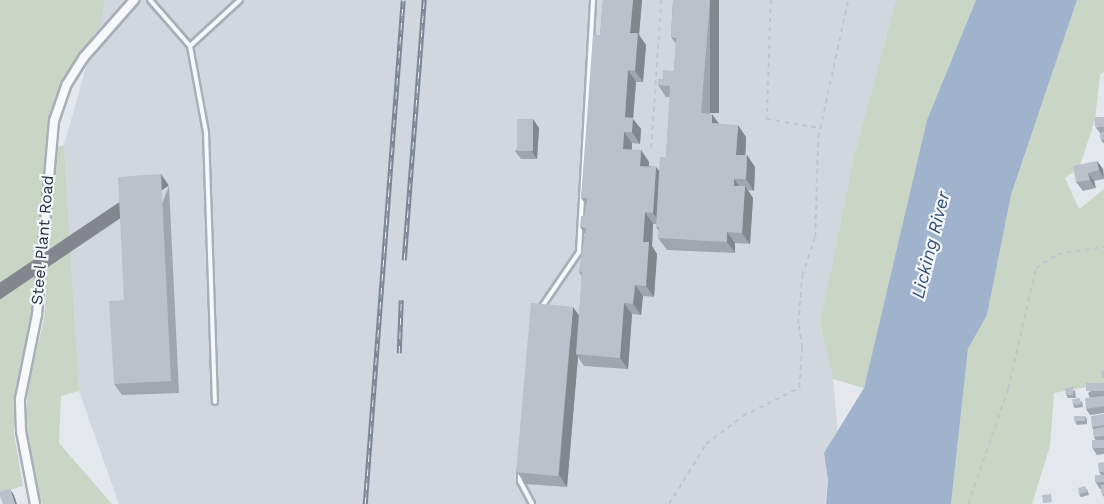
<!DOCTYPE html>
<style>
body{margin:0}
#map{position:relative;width:1104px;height:504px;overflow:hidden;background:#e4e7ec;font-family:"Work Sans",sans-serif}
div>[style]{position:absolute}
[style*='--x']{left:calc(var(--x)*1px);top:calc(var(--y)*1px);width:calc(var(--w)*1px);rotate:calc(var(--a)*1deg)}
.built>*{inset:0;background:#d2d6de}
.green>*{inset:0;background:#c9d6c5}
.water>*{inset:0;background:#9fb4cc}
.path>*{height:1.5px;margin-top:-0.75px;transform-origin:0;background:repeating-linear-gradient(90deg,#c2c5cb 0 4.5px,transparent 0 9px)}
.roads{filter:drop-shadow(2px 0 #a9aeb7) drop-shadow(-2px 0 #a9aeb7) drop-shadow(0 2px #a9aeb7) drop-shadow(0 -2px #a9aeb7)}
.service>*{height:4px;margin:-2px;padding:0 2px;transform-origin:2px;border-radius:2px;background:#f7f8fa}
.minor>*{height:8px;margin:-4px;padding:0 4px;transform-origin:4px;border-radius:4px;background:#f7f8fa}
.rail>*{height:4.5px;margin-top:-2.25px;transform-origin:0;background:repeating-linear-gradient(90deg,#f4f6f9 0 7px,#7d8696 0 14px);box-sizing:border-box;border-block:2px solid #7d8696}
.wall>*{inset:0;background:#a1a5ae}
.shaded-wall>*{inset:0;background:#83868d;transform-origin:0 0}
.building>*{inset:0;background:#bbc0ca;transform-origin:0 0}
span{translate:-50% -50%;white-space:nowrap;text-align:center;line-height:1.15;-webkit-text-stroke:4.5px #f4f6f9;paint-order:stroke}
.street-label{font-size:16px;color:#2b3445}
.water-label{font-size:18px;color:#34527a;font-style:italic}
</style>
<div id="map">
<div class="built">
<i style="clip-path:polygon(105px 0,896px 0,853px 160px,820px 323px,833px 379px,838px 434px,824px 453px,828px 480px,825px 504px,119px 504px,79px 391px,64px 145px)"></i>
</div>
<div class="green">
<i style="clip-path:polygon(0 0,105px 0,100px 26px,65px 78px,50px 118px,30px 333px,14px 398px,14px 434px,23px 486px,0 493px)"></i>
<i style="clip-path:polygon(896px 0,976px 0,927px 120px,864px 388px,833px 379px,820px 323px,853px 160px)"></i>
<i style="clip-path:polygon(1077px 0,1104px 0,1104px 72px,1100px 74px,1095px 120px,1079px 168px,1065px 178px,1079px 209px,1104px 189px,1104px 384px,1054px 393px,1050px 446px,1032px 504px,951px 504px,968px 349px,987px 315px,1011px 195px)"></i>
<i style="clip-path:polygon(64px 145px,79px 391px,61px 396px,59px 443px,112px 504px,42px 504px,24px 436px,29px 380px,44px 320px,56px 147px)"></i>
</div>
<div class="water">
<i style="clip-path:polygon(976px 0,1077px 0,1011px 195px,987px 315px,968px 349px,951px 504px,826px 504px,828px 480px,824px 453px,864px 388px,927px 120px)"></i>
</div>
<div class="path">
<i style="--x:771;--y:0;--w:119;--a:91.9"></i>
<i style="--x:767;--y:119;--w:54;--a:9.6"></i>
<i style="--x:651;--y:148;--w:148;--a:-86.1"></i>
<i style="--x:669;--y:504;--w:70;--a:-58.3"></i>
<i style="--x:706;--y:444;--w:46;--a:-37.1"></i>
<i style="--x:743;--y:416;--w:63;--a:-26.6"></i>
<i style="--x:799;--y:388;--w:40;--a:-85.7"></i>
<i style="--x:802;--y:348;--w:24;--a:-99"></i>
<i style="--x:798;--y:324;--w:48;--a:-85.2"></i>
<i style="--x:802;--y:276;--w:41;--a:-71.6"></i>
<i style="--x:815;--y:237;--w:99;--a:-88.3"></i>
<i style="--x:818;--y:138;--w:141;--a:-77.7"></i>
<i style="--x:968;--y:504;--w:122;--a:-70.8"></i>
<i style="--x:1008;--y:389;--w:124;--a:-77"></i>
<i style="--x:1036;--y:268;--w:26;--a:-32"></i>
<i style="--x:1058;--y:254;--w:47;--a:-8.7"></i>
</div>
<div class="roads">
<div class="service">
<i style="--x:150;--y:0;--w:61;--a:49"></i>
<i style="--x:190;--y:46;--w:87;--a:79.5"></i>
<i style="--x:206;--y:132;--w:270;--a:88.1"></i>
<i style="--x:190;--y:46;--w:68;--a:-42.6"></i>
<i style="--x:541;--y:308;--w:68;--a:-55.8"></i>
<i style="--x:579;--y:252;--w:252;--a:-86.8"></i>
<i style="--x:520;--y:472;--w:9;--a:90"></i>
<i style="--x:520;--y:481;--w:26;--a:62"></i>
</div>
<div class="minor">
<i style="--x:35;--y:504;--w:74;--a:-100.9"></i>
<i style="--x:21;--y:431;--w:32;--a:-92"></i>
<i style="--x:20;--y:399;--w:86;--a:-78.6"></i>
<i style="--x:37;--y:315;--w:195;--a:-85"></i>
<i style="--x:54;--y:121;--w:39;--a:-71"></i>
<i style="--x:67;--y:84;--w:32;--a:-58"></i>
<i style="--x:84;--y:57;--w:76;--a:-48.7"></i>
</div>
</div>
<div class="rail">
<i style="--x:404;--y:260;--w:261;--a:-85.6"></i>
<i style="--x:399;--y:353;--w:53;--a:-87.8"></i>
<i style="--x:365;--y:504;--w:505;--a:-85.69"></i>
</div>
<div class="wall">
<i style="clip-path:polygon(603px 0,642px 0,639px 35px,646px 45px,643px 82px,636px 82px,633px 119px,641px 129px,640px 144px,632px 143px,632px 150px,641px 150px,649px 162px,649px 166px,656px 167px,659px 171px,666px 157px,670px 97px,666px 97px,658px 85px,663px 79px,674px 71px,676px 44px,671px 37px,673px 0,719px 0,710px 114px,719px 124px,746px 137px,745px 155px,747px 155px,755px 167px,754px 191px,748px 190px,753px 198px,750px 244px,735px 243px,735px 253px,667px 250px,658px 238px,659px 231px,656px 227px,656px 224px,653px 224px,652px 246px,657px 254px,654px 297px,643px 296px,641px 315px,632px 314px,628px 369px,584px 366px,578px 357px,567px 487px,525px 484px,517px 472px,579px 316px,582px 277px,579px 272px,585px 234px,580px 227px,586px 216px,587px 206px,581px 198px,600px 35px)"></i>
<i style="clip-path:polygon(1104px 117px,1104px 143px,1103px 143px,1101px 140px,1100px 133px,1096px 128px)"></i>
<i style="clip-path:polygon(539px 128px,537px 159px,521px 159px,515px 151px)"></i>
<i style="clip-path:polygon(1097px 161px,1103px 169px,1104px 179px,1094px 181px,1096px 188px,1083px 191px,1076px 182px)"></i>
<i style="clip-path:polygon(169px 186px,179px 393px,122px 395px,114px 384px,124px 300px)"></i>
<i style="clip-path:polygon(1104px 383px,1104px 413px,1090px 415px,1086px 409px,1090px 398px,1088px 393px)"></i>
<i style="clip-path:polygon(1075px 390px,1076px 398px,1068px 398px,1066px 395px)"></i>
<i style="clip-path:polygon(1082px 401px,1083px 407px,1075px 408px,1073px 405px)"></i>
<i style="clip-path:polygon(1104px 414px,1104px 454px,1097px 455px,1093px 449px,1096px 441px,1094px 437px,1093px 429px,1092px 427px)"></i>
<i style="clip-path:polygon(1085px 416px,1087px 419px,1087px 424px,1077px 425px,1075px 422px)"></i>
<i style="clip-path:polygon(1104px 462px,1104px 497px,1102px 494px,1101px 489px,1100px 489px,1096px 483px,1101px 475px,1099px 472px)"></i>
<i style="clip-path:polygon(1087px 489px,1089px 495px,1081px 497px,1079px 494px)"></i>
</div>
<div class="shaded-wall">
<i style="clip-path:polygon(633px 0,642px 0,639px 35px,646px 45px,643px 82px,635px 71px,630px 33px)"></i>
<i style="left:710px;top:0;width:9px;height:113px"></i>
<i style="clip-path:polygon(628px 70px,636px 82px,633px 119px,641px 129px,640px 144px,632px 132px,625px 117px)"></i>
<i style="clip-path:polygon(712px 114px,720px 125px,712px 123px)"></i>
<i style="clip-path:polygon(533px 119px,539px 128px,537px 159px,531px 150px)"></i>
<i style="clip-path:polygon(738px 125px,746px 137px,745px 166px,736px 155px)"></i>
<i style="clip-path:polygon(624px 132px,632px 143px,631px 161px,623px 149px)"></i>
<i style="clip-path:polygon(641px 150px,649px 162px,648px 177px,640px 166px)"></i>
<i style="clip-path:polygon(747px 155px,755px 167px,754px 191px,746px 179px)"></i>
<i style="clip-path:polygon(1097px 161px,1103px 169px,1104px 178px,1099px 170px)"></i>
<i style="clip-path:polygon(656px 167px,664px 178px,661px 224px,653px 213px)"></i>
<i style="clip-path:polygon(1088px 173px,1094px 181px,1096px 188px,1090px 180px)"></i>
<i style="left:161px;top:174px;width:14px;height:207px;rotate:56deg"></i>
<i style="clip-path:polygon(734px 179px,742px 190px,734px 186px)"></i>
<i style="clip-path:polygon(745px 186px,753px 198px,750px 244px,742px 233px)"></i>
<i style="clip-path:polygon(645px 212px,653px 224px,652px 246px,657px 254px,654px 297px,646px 286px,643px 242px)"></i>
<i style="clip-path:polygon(727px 232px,735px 243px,735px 253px,727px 242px)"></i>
<i style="clip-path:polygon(635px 285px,643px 296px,641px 315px,633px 304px)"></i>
<i style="clip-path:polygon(624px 303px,632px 314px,628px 369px,620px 358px)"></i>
<i style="clip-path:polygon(573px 307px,581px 318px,576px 354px,578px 357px,567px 487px,559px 475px)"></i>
<i style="clip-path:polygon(10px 489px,14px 495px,17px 504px,15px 504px)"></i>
</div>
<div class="building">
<i style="clip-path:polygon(603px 0,633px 0,630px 33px,638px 33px,635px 71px,628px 70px,625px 117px,633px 118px,632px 132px,624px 132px,623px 149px,641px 150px,640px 166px,656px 167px,653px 213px,645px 212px,643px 242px,649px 242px,646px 286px,635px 285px,633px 304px,624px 303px,620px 358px,576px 354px,582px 272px,579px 272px,586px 228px,580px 227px,581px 216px,586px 216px,587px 198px,581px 198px,593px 35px,600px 35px)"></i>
<i style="clip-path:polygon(673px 0,710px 0,701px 113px,712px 114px,712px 123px,738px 125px,736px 155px,747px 155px,746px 179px,734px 179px,734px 186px,745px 186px,742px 233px,727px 232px,727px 242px,658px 238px,659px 227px,656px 227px,660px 157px,666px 157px,670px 86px,658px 85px,658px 79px,663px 79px,663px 70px,674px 71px,676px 38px,671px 37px)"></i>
<i style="left:1104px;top:117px;width:10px;height:9px;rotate:90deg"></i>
<i style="left:517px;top:119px;width:16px;height:32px"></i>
<i style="clip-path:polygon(1104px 132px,1104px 139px,1101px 140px,1100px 133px)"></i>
<i style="clip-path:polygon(1097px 161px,1099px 170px,1088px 173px,1090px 180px,1076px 182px,1073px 166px)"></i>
<i style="clip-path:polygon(161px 174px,171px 381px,114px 384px,109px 301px,124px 300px,118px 177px)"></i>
<i style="left:531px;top:303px;width:42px;height:170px;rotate:5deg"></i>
<i style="clip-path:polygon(1104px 370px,1104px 378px,1102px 378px,1101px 371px)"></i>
<i style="left:1104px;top:383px;width:8px;height:18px;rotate:90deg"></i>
<i style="clip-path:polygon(1073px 387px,1073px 395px,1066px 395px,1065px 388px)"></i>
<i style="clip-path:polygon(1104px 396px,1104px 406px,1086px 409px,1085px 398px)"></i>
<i style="left:1080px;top:398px;width:6px;height:8px;rotate:81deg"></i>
<i style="clip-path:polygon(1104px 414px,1104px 425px,1092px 427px,1091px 416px)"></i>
<i style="left:1085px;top:416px;width:5px;height:11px;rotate:90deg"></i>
<i style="clip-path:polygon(1104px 427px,1104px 436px,1094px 437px,1093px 429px)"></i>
<i style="left:1104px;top:440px;width:8px;height:12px;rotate:90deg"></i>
<i style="clip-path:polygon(1104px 462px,1104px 472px,1099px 472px,1098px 463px)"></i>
<i style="left:1104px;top:475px;width:7px;height:9px;rotate:90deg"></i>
<i style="clip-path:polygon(1101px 485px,1104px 485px,1104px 494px,1102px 494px)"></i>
<i style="clip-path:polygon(1085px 486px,1087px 492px,1079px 494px,1078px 488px)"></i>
<i style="clip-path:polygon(10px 489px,15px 504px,3px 504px,0 496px,0 492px)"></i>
<i style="left:1051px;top:494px;width:8px;height:9px;rotate:83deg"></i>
</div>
<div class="street-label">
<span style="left:43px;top:240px;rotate:-85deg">Steel Plant Road</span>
</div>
<div class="water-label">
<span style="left:931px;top:245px;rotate:-76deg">Licking River</span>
</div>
</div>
